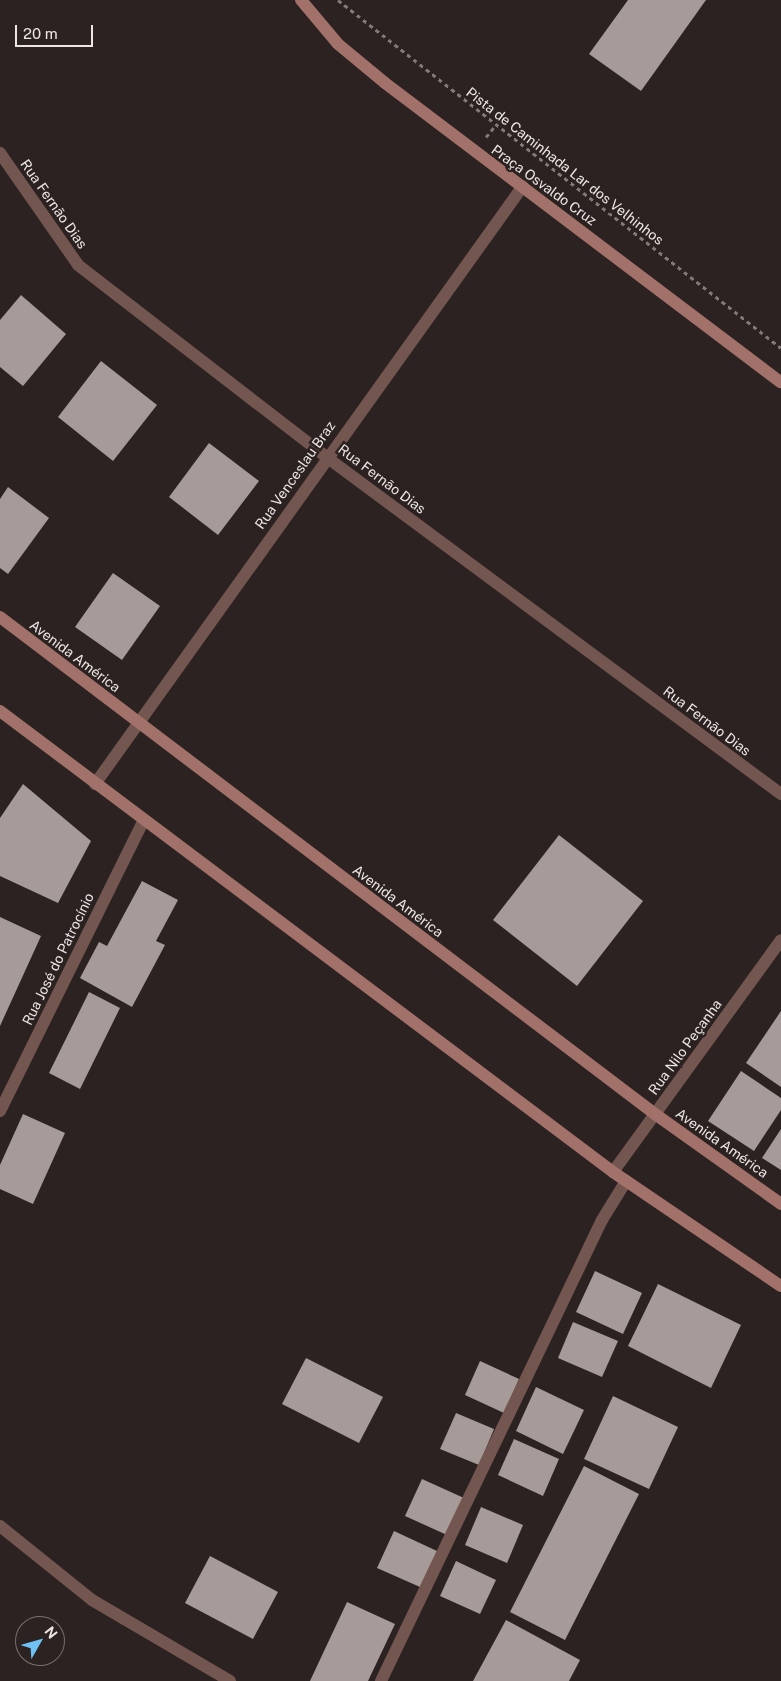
<!DOCTYPE html>
<meta charset="utf-8">
<style>
body{margin:0}
#map{position:relative;width:781px;height:1681px;overflow:hidden;background:#2b2221;font-family:"Public Sans",sans-serif}
div>[style]{position:absolute}
[style*='--x']{left:calc(var(--x)*1px);top:calc(var(--y)*1px);width:calc(var(--w)*1px);rotate:calc(var(--a)*1deg)}
.building>*{inset:0;background:#a79b99}
.path>*{height:3px;margin-top:-1.5px;transform-origin:0;background:repeating-linear-gradient(90deg,#827a79 0 4px,transparent 0 8px)}
.street>*{height:12px;margin:-6px;padding:0 6px;transform-origin:6px;border-radius:6px;background:#745651}
.secondary>*{height:12px;margin:-6px;padding:0 6px;transform-origin:6px;border-radius:6px;background:#a1716a}
span{translate:-50% -50%;white-space:nowrap;text-align:center;line-height:1.15;-webkit-text-stroke:5px #2b2221;paint-order:stroke}
.street-label{font-size:14px;color:#ece6e5}
.north{position:absolute;left:15px;top:1616px;width:50px;height:50px;box-sizing:border-box;background:#2b2221;border:1px solid #78706f;border-radius:50%;rotate:52deg;font-size:14px;font-weight:700;line-height:20px;text-align:center;color:#ece6e5}
.north::after{content:'';display:block;margin:auto;width:18px;height:22px;background:#70c1f4;clip-path:polygon(50% 0,100% 100%,50% 72%,0 100%)}
.scale{position:absolute;left:15px;top:25px;width:78px;height:22px;box-sizing:border-box;border:2px solid #ece6e5;border-top:0;padding-left:6px;font-size:15px;line-height:18px;white-space:nowrap;color:#ece6e5;-webkit-text-stroke:4px #2b2221;paint-order:stroke}
</style>
<div id="map">
<div class="building">
<i style="clip-path:polygon(628px 0,706px 0,641px 91px,589px 54px)"></i>
<i style="clip-path:polygon(21px 295px,66px 334px,23px 386px,0 367px,0 320px)"></i>
<i style="clip-path:polygon(101px 361px,157px 405px,113px 461px,58px 417px)"></i>
<i style="clip-path:polygon(209px 443px,259px 481px,218px 535px,169px 497px)"></i>
<i style="clip-path:polygon(8px 487px,49px 518px,8px 574px,0 568px,0 499px)"></i>
<i style="clip-path:polygon(113px 573px,160px 606px,122px 660px,75px 627px)"></i>
<i style="clip-path:polygon(23px 784px,91px 841px,58px 903px,0 876px,0 818px)"></i>
<i style="clip-path:polygon(559px 835px,643px 901px,577px 986px,493px 920px)"></i>
<i style="clip-path:polygon(142px 881px,178px 900px,156px 941px,165px 945px,132px 1007px,80px 978px,99px 942px,107px 946px)"></i>
<i style="clip-path:polygon(0 917px,41px 936px,0 1026px)"></i>
<i style="clip-path:polygon(89px 992px,120px 1008px,80px 1089px,49px 1073px)"></i>
<i style="clip-path:polygon(781px 1011px,781px 1087px,746px 1063px)"></i>
<i style="clip-path:polygon(741px 1071px,781px 1098px,781px 1110px,754px 1151px,708px 1121px)"></i>
<i style="clip-path:polygon(23px 1114px,65px 1133px,33px 1204px,0 1189px,0 1165px)"></i>
<i style="clip-path:polygon(781px 1129px,781px 1170px,762px 1158px)"></i>
<i style="clip-path:polygon(595px 1271px,642px 1293px,623px 1334px,576px 1312px)"></i>
<i style="clip-path:polygon(658px 1284px,741px 1325px,711px 1388px,628px 1346px)"></i>
<i style="clip-path:polygon(573px 1322px,618px 1341px,602px 1377px,558px 1358px)"></i>
<i style="clip-path:polygon(306px 1358px,383px 1397px,359px 1443px,282px 1404px)"></i>
<i style="clip-path:polygon(480px 1361px,519px 1379px,504px 1413px,465px 1395px)"></i>
<i style="clip-path:polygon(536px 1387px,584px 1410px,563px 1454px,516px 1431px)"></i>
<i style="clip-path:polygon(613px 1396px,678px 1427px,649px 1489px,584px 1459px)"></i>
<i style="clip-path:polygon(456px 1413px,494px 1429px,479px 1465px,440px 1449px)"></i>
<i style="clip-path:polygon(514px 1439px,559px 1459px,543px 1496px,498px 1475px)"></i>
<i style="clip-path:polygon(584px 1466px,639px 1494px,565px 1640px,510px 1612px)"></i>
<i style="clip-path:polygon(422px 1479px,464px 1498px,447px 1535px,405px 1516px)"></i>
<i style="clip-path:polygon(481px 1507px,523px 1525px,507px 1563px,465px 1545px)"></i>
<i style="clip-path:polygon(394px 1531px,437px 1551px,420px 1587px,377px 1568px)"></i>
<i style="clip-path:polygon(210px 1556px,278px 1592px,253px 1639px,185px 1603px)"></i>
<i style="clip-path:polygon(456px 1561px,496px 1580px,480px 1614px,440px 1596px)"></i>
<i style="clip-path:polygon(347px 1602px,395px 1624px,368px 1681px,310px 1681px)"></i>
<i style="clip-path:polygon(506px 1620px,580px 1660px,569px 1681px,473px 1681px)"></i>
</div>
<div class="path">
<i style="--x:338;--y:0;--w:563;--a:38.15"></i>
<i style="--x:486;--y:137;--w:14;--a:-51"></i>
</div>
<div class="street">
<i style="--x:0;--y:153;--w:136;--a:55.1"></i>
<i style="--x:78;--y:265;--w:312;--a:37.7"></i>
<i style="--x:325;--y:456;--w:568;--a:36.55"></i>
<i style="--x:95;--y:784;--w:735;--a:-54.41"></i>
<i style="--x:0;--y:1111;--w:325;--a:-63.7"></i>
<i style="--x:613;--y:1172;--w:286;--a:-54.1"></i>
<i style="--x:0;--y:1526;--w:118;--a:38.8"></i>
<i style="--x:92;--y:1600;--w:160;--a:30.4"></i>
<i style="--x:381;--y:1681;--w:511;--a:-64.39"></i>
<i style="--x:602;--y:1220;--w:46;--a:-58.4"></i>
</div>
<div class="secondary">
<i style="--x:301;--y:0;--w:57;--a:49.9"></i>
<i style="--x:338;--y:44;--w:61;--a:39.7"></i>
<i style="--x:385;--y:83;--w:496;--a:37.1"></i>
<i style="--x:0;--y:617;--w:822;--a:37.19"></i>
<i style="--x:655;--y:1114;--w:155;--a:35.5"></i>
<i style="--x:0;--y:711;--w:767;--a:36.94"></i>
<i style="--x:613;--y:1172;--w:203;--a:34.2"></i>
</div>
<div class="street-label">
<span style="left:565px;top:166px;rotate:38deg">Pista de Caminhada Lar dos Velhinhos</span>
<span style="left:544px;top:185px;rotate:36deg">Praça Osvaldo Cruz</span>
<span style="left:54px;top:204px;rotate:55deg">Rua Fernão Dias</span>
<span style="left:295px;top:475px;rotate:-55deg">Rua Venceslau Braz</span>
<span style="left:382px;top:479px;rotate:37deg">Rua Fernão Dias</span>
<span style="left:75px;top:656px;rotate:37deg">Avenida América</span>
<span style="left:707px;top:721px;rotate:37deg">Rua Fernão Dias</span>
<span style="left:398px;top:901px;rotate:37deg">Avenida América</span>
<span style="left:58px;top:959px;rotate:-64deg">Rua José do Patrocínio</span>
<span style="left:685px;top:1047px;rotate:-54deg">Rua Nilo Peçanha</span>
<span style="left:722px;top:1143px;rotate:35deg">Avenida América</span>
</div>
<div class="north">N</div>
<div class="scale">20 m</div>
</div>
